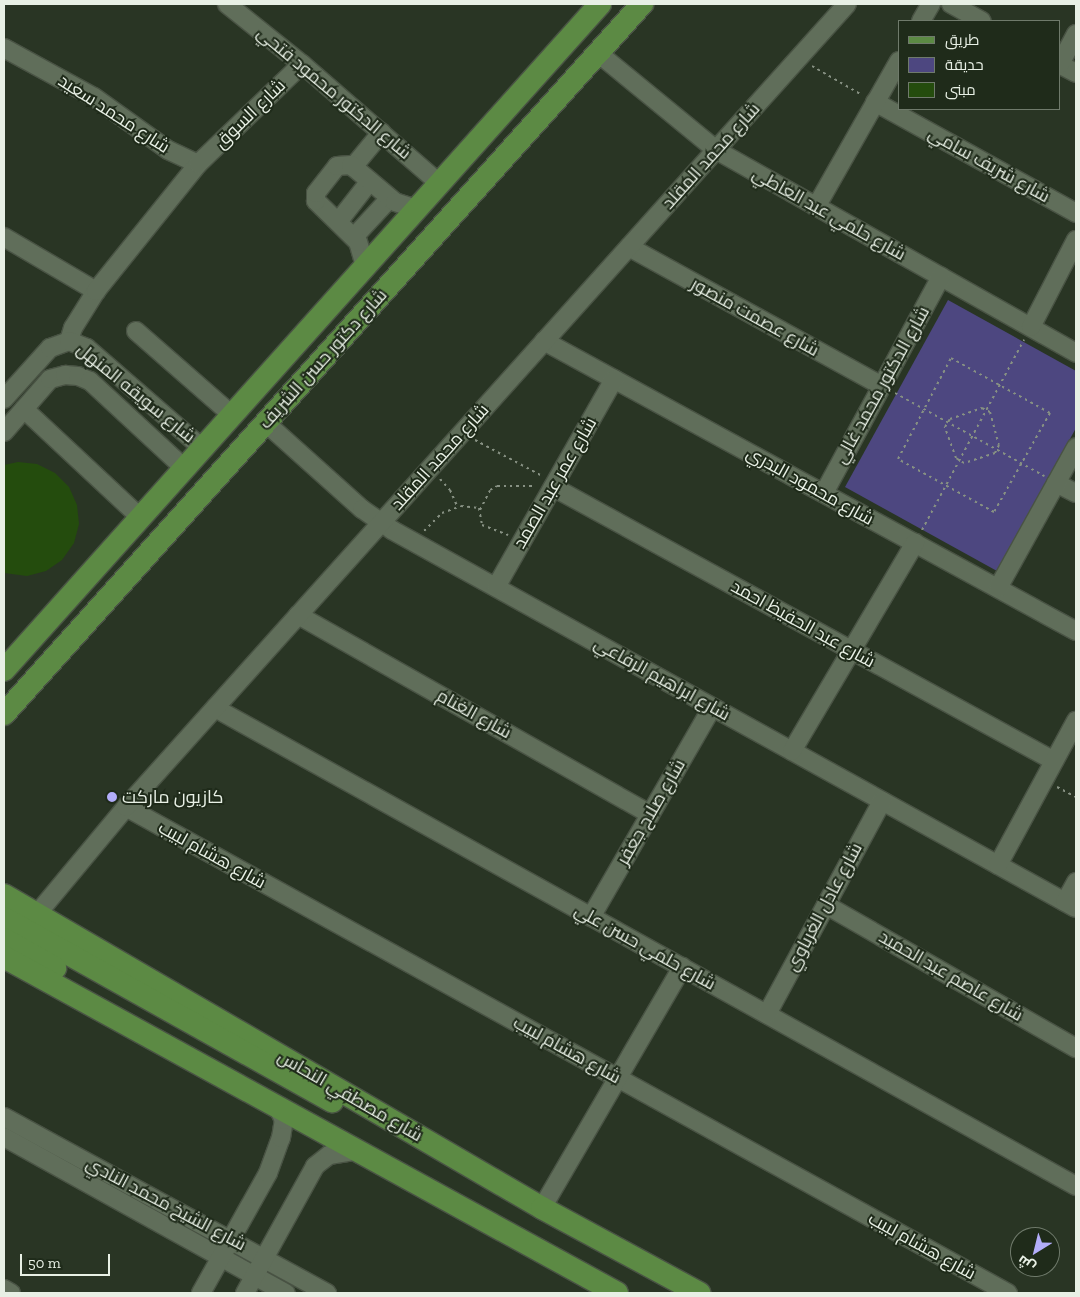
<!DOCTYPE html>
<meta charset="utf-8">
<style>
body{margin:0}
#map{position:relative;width:1080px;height:1297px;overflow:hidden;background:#293524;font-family:"Zilla Slab",Cairo,serif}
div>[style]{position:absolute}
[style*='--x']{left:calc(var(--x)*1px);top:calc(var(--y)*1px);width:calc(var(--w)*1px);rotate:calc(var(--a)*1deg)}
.green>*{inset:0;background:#4d4780}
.building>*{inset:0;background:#244c0d}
.path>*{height:2px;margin-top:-1px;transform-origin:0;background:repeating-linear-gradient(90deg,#879183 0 2.5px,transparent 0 6.5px)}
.roads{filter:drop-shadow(1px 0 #495344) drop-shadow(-1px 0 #495344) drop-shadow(0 1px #495344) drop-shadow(0 -1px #495344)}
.minor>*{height:18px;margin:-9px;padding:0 9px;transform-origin:9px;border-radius:9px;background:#606e5a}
.major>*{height:22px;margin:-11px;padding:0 11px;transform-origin:11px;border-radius:11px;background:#5c8a44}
.dots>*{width:14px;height:14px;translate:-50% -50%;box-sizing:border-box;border:2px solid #1f2b1a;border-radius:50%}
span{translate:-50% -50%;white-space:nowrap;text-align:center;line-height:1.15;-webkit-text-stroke:4px #1f2b1a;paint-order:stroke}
.street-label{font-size:18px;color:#e8f0e5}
.poi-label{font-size:18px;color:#e8f0e5}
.left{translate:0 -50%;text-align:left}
.frame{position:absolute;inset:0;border:5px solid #e8f0e5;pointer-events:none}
.legend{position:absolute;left:898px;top:20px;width:162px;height:90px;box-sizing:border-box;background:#1f2b1a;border:1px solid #6f7a6b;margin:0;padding:6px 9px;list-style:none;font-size:15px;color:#e8f0e5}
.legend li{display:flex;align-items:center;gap:10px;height:25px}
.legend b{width:25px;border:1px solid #6f7a6b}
.north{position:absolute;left:1010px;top:1227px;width:50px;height:50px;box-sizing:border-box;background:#1f2b1a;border:1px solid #6f7a6b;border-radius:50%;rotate:216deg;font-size:14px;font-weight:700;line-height:20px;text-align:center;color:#e8f0e5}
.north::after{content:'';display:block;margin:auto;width:18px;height:22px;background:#b2adf9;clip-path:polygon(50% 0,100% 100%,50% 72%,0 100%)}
.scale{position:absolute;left:20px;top:1254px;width:90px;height:22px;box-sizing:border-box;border:2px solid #e8f0e5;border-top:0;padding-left:6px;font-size:15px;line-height:18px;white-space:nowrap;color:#e8f0e5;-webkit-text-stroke:4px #1f2b1a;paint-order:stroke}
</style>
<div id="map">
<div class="green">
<i style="clip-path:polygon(948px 300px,1076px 371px,1076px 428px,997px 571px,845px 487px)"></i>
</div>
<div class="building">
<i style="clip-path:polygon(18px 462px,37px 464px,55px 473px,69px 487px,77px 505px,79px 524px,74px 543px,62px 560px,46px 571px,27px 576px,4px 573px,4px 465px)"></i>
</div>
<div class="path">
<i style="--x:812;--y:66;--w:58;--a:30.1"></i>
<i style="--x:951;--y:358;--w:113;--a:29.1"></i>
<i style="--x:1050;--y:413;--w:114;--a:119.5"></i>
<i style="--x:994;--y:512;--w:110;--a:-151.1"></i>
<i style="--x:898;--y:459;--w:114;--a:-62.3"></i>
<i style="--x:895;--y:393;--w:171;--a:29.1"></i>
<i style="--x:982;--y:408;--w:9;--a:27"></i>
<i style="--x:990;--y:412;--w:34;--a:75"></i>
<i style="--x:999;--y:445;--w:9;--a:117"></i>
<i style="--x:995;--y:453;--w:33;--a:162"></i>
<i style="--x:964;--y:463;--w:9;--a:-148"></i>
<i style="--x:956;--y:458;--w:33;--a:-110"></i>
<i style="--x:945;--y:427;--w:9;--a:-58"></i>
<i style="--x:950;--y:419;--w:34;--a:-19"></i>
<i style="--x:475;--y:440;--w:76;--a:28.2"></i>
<i style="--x:440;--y:479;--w:15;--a:48"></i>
<i style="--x:450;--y:490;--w:17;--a:66"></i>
<i style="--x:480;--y:510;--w:22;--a:-63"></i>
<i style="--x:490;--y:490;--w:8;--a:-30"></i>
<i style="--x:497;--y:486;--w:39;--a:0"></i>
<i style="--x:922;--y:530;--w:216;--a:-61.8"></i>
<i style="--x:424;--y:531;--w:25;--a:-45"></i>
<i style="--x:442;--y:513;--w:20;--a:-20"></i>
<i style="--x:461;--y:506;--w:18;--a:6"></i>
<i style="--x:479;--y:508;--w:17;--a:80"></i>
<i style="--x:482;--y:525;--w:28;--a:21"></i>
<i style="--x:1057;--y:787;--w:21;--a:28"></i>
</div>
<div class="roads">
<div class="minor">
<i style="--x:227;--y:4;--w:96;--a:38.7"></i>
<i style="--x:302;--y:64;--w:181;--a:41"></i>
<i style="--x:951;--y:4;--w:35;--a:29"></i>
<i style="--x:921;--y:21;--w:20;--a:-60"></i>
<i style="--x:4;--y:48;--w:102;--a:28.6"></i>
<i style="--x:94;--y:97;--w:91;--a:35.6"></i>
<i style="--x:168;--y:150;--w:33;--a:25"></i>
<i style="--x:598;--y:53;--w:153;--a:39.4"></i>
<i style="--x:716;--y:150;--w:413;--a:29.4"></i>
<i style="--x:1059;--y:64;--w:19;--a:28"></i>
<i style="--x:1060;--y:64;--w:34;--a:-62"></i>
<i style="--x:875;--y:102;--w:230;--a:28.9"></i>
<i style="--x:353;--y:167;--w:45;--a:-50.4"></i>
<i style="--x:816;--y:207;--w:168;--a:-60.4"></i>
<i style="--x:338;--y:222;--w:52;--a:-52"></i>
<i style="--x:4;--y:237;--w:107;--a:30.4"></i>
<i style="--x:354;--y:237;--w:53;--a:-47.3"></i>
<i style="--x:629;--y:247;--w:289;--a:28.8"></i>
<i style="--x:365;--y:266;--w:25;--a:-106"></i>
<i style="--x:358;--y:242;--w:59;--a:-135.7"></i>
<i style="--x:316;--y:201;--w:8;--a:-90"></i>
<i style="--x:316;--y:193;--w:34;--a:-52"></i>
<i style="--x:337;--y:166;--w:14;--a:-4"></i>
<i style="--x:351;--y:165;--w:57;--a:40.1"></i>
<i style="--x:395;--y:202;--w:22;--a:18"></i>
<i style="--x:1031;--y:327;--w:98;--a:-62.7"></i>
<i style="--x:136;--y:331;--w:128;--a:41.2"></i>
<i style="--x:69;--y:341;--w:14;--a:-73"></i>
<i style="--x:73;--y:328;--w:44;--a:-58.1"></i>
<i style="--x:96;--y:291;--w:163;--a:-51.2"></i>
<i style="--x:198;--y:164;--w:144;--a:-43.9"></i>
<i style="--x:544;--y:341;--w:606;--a:28.6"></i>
<i style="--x:4;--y:399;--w:69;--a:-48"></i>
<i style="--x:50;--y:348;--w:20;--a:-20"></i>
<i style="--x:69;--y:341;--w:19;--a:21"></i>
<i style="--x:87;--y:348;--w:152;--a:41"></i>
<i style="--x:24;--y:409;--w:158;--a:43"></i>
<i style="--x:266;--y:423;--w:129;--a:41.9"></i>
<i style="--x:362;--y:509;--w:37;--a:35"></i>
<i style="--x:392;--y:530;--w:781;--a:28.93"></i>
<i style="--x:4;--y:432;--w:70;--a:-49"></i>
<i style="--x:50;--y:379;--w:16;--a:-15"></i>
<i style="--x:65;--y:375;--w:13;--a:4"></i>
<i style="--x:78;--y:376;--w:13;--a:23"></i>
<i style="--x:90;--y:381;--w:128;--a:42.8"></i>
<i style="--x:1056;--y:483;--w:22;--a:27"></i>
<i style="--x:553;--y:487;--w:571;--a:28.67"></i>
<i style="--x:824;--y:493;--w:246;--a:-61.6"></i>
<i style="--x:496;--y:587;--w:239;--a:-60.4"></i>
<i style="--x:998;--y:588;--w:161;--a:-61"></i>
<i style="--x:298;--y:615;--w:404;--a:29.5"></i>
<i style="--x:215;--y:708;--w:985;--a:29.04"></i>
<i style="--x:792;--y:751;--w:242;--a:-59.4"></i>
<i style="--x:126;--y:807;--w:1007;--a:28.86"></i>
<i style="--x:998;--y:865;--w:164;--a:-61.6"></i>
<i style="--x:1065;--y:902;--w:23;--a:-61"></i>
<i style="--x:826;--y:905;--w:288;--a:29.8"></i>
<i style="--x:37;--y:914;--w:139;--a:-50.2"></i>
<i style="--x:126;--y:807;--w:1079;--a:-48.08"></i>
<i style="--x:591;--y:917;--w:242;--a:-60"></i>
<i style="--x:767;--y:1014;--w:242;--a:-61.6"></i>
<i style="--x:4;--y:1117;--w:368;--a:28.6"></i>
<i style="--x:4;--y:1137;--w:322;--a:29"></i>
<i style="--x:542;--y:1208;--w:279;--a:-59.8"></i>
<i style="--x:4;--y:1289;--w:8;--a:30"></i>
<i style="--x:201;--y:1293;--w:137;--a:-60.8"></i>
<i style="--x:268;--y:1173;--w:37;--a:-70"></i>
<i style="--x:281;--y:1138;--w:18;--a:-81"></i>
<i style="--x:284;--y:1120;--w:11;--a:-117"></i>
<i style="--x:245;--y:1293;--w:145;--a:-61.1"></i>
<i style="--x:315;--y:1166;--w:18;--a:-38"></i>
<i style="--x:329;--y:1155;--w:25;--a:-9"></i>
</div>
<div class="major">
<i style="--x:4;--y:670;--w:894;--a:-48.17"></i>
<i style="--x:4;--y:714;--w:955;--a:-48.06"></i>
<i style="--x:4;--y:895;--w:622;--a:30.19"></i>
<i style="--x:542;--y:1208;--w:179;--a:28.4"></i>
<i style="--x:4;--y:918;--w:376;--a:29.2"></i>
<i style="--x:4;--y:939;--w:59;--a:29.6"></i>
<i style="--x:4;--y:957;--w:699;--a:28.73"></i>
</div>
</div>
<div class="dots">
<i style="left:112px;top:797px;background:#b2adf9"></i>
</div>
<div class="street-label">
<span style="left:334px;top:93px;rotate:40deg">شارع الدكتور محمود فتحي</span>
<span style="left:114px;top:114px;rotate:33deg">شارع محمد سعيد</span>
<span style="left:250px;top:114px;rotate:-44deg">شارع السوق</span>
<span style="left:711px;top:156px;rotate:-48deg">شارع محمد المقلد</span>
<span style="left:989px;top:165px;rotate:29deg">شارع شريف سامي</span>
<span style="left:829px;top:214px;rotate:29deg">شارع حلمي عبد العاطي</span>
<span style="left:755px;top:317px;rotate:29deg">شارع عصمت منصور</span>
<span style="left:323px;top:359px;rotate:-48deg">شارع دكتور حسن الشريف</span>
<span style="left:882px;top:385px;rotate:-61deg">شارع الدكتور محمد غالي</span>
<span style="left:136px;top:393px;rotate:39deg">شارع سويقه المنهل</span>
<span style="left:440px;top:457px;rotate:-48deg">شارع محمد المقلد</span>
<span style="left:555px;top:483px;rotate:-60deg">شارع عمر عبد الصمد</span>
<span style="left:810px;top:486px;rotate:29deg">شارع محمود البدري</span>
<span style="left:803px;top:624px;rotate:29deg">شارع عبد الحفيظ احمد</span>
<span style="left:662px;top:679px;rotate:29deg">شارع ابراهيم الرفاعي</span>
<span style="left:474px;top:714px;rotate:29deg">شارع الغنام</span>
<span style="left:651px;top:812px;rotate:-60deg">شارع صلاح جعفر</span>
<span style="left:212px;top:855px;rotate:29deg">شارع هشام لبيب</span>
<span style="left:824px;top:907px;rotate:-62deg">شارع عادل الغرباوي</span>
<span style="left:645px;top:947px;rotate:29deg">شارع حلمي حسن علي</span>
<span style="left:951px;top:976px;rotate:30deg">شارع عاصم عبد الحميد</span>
<span style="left:567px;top:1050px;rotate:29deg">شارع هشام لبيب</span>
<span style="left:350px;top:1096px;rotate:30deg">شارع مصطفي النحاس</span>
<span style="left:166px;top:1204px;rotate:28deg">شارع الشيخ محمد النادي</span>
<span style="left:922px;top:1246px;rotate:29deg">شارع هشام لبيب</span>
</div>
<div class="poi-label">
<span class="left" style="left:122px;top:797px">كازيون ماركت</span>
</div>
<div class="frame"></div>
<ul class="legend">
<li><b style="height:6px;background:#5c8a44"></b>طريق</li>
<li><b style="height:14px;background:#4d4780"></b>حديقة</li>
<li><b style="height:14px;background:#244c0d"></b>مبنى</li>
</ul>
<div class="north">ش</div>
<div class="scale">50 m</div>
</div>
